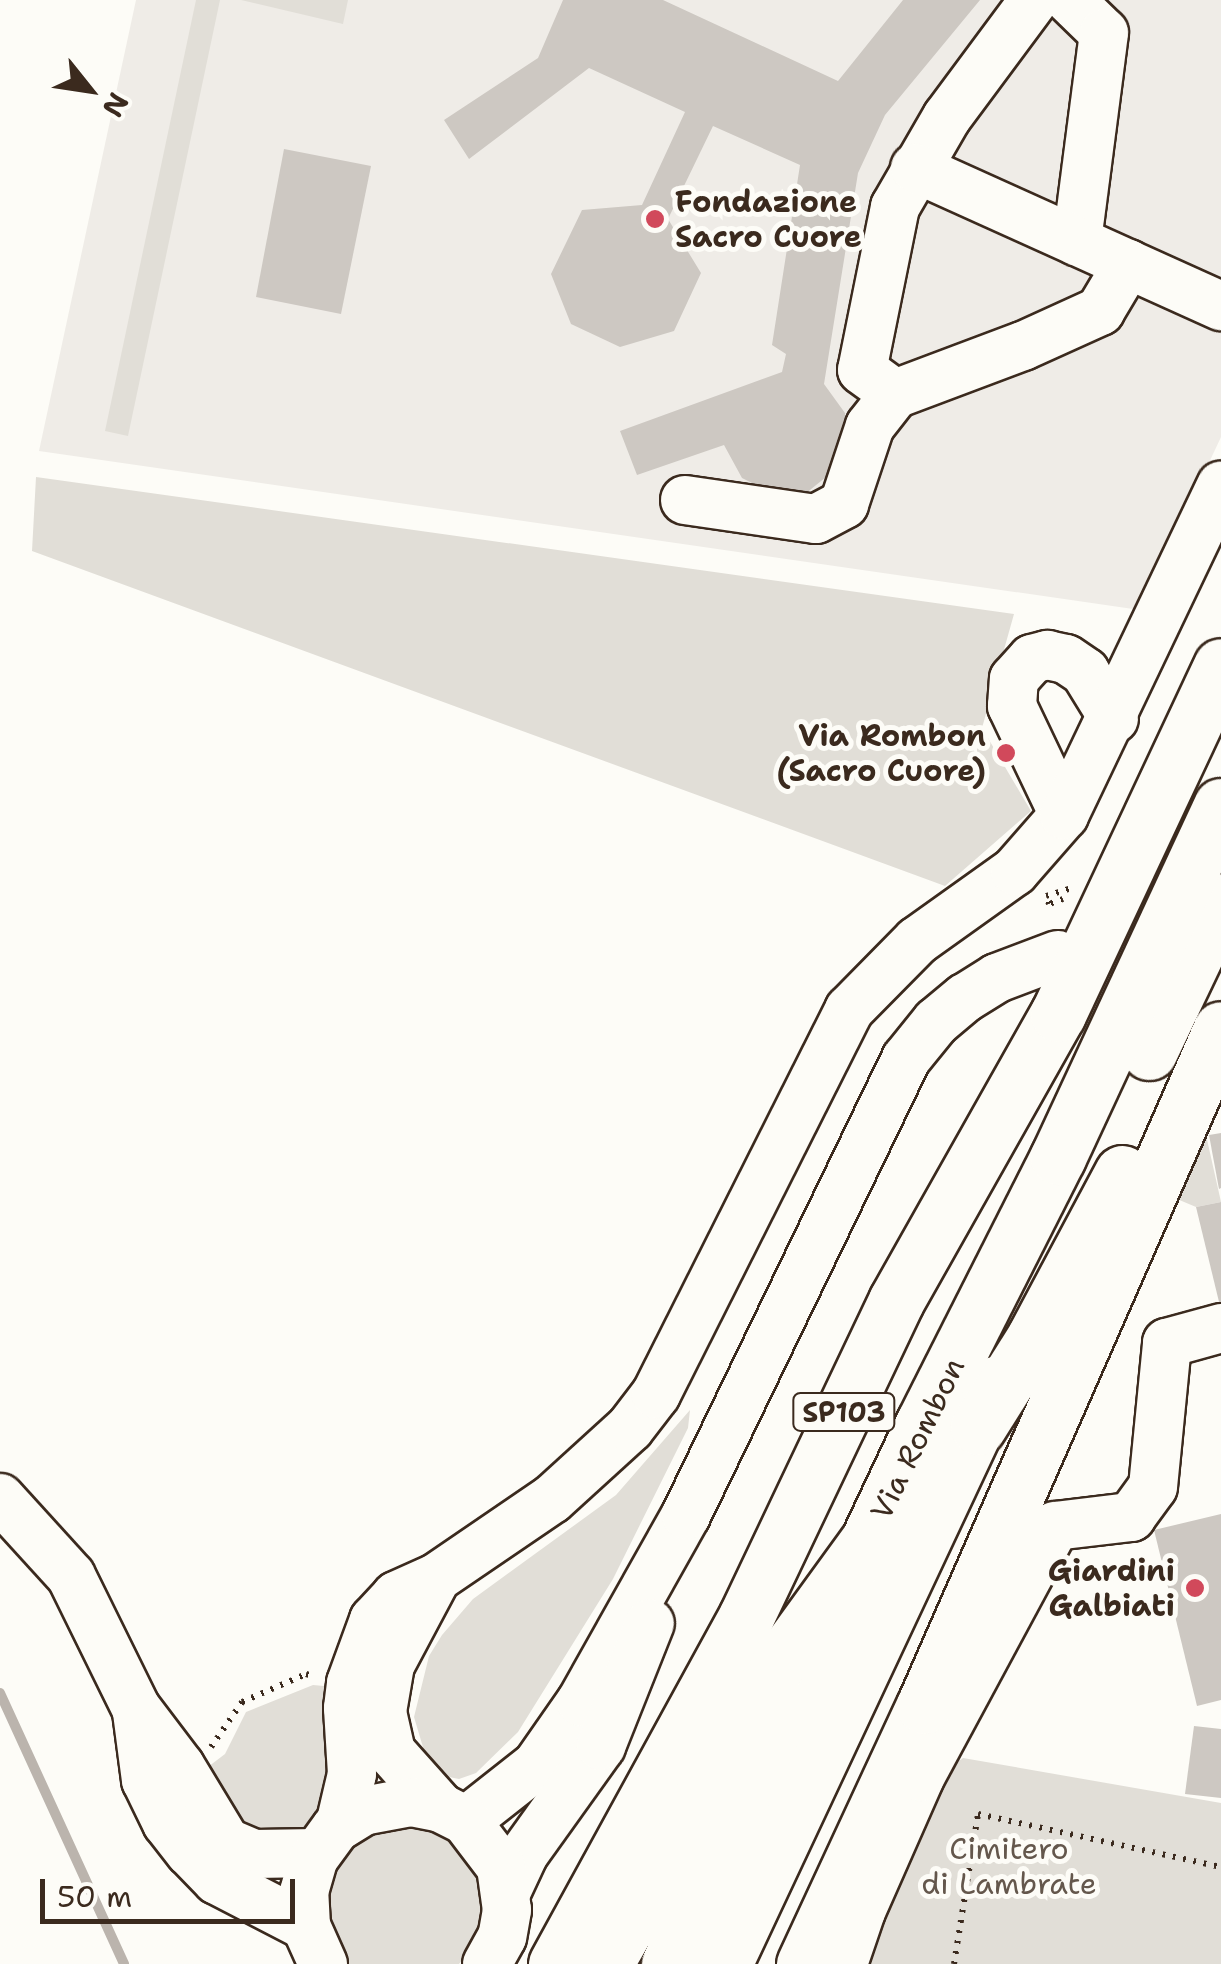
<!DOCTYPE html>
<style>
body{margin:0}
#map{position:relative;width:1221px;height:1964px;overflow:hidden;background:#fdfcf7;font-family:"Shantell Sans",sans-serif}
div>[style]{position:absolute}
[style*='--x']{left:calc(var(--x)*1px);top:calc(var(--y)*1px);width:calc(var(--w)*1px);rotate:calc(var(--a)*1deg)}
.built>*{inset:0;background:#efece7}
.green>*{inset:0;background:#e1ded7}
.stream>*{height:10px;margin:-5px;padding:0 5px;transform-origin:5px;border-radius:5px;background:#bbb4ad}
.building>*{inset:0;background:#cdc8c2}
.path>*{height:6px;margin-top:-3px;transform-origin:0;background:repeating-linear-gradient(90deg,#3b2a1e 0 2.5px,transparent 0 10.5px)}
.roads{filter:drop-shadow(2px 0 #3b2a1e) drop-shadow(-2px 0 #3b2a1e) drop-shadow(0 2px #3b2a1e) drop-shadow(0 -2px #3b2a1e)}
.minor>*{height:48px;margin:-24px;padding:0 24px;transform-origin:24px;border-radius:24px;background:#fdfcf7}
.major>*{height:55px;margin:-27.5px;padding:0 27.5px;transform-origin:27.5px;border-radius:27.5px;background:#fdfcf7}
.highway>*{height:55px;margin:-27.5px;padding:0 27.5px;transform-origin:27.5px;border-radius:27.5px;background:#fdfcf7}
.dots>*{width:28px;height:28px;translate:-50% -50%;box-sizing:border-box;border:5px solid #fdfcf7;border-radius:50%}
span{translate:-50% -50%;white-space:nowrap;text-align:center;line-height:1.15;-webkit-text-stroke:10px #fdfcf7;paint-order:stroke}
.shield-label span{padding:2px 8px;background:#fdfcf7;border:2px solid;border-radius:8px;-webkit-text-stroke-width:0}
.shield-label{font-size:28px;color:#3b2a1e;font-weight:700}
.poi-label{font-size:30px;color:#3b2a1e;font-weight:700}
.left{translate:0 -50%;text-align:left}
.right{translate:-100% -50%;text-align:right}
.street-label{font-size:30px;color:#3b2a1e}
.park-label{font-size:30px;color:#64574c}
.north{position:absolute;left:40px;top:40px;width:100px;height:100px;-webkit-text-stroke:8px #fdfcf7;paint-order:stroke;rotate:120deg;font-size:28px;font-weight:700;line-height:40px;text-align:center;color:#3b2a1e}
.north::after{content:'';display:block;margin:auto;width:35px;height:45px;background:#3b2a1e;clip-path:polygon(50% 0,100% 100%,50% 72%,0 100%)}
.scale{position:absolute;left:40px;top:1879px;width:255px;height:45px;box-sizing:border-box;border:5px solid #3b2a1e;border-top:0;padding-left:12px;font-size:30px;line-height:35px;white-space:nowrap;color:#3b2a1e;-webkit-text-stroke:8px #fdfcf7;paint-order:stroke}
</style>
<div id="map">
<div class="built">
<i style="clip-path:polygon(136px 0,1221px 0,1221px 437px,1140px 610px,39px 451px)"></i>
</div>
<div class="green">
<i style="clip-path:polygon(196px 0,220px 0,128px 436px,105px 431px)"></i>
<i style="clip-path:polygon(241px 0,348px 0,343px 24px)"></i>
<i style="clip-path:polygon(36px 477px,1014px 614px,982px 728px,1031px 811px,945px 886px,32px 551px)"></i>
<i style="clip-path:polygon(1206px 1135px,1221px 1202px,1196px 1207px,1177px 1199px)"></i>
<i style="clip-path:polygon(690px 1410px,688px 1428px,613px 1579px,518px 1732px,476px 1773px,459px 1779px,444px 1776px,428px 1764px,414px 1717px,429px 1656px,442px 1635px,473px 1599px,616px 1495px)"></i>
<i style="clip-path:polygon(313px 1685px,335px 1687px,340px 1792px,303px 1834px,237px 1834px,200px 1773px,225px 1754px,246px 1712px)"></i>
<i style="clip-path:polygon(963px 1758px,1221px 1803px,1221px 1964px,870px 1964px,917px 1826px,941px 1774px)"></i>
<i style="clip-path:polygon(409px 1825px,434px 1830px,455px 1843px,474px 1865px,483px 1891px,483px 1919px,474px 1945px,459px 1964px,348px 1964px,325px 1926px,328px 1876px,342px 1854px,361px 1837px,384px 1827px)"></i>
</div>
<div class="stream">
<i style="--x:0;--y:1693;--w:298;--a:65.4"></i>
</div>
<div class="building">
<i style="clip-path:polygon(563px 0,663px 0,838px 81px,903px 0,980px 0,885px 115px,858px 173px,824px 384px,845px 413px,847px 444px,831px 473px,805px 494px,772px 493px,742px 478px,724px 445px,637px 475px,620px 431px,782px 372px,786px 354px,772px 345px,800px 165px,713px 126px,668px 219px,701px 273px,674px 331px,620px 347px,571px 324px,551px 274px,582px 210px,642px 205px,685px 112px,589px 68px,469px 159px,444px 120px,538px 58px)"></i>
<i style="clip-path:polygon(284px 149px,371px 166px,341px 314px,256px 297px)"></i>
<i style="clip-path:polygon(1221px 1133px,1221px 1188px,1219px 1189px,1209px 1135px)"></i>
<i style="clip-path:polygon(1221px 1202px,1221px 1306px,1220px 1306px,1196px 1207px)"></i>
<i style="clip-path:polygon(1221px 1514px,1221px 1700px,1197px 1706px,1154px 1530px)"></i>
<i style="clip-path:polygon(1194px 1726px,1221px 1729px,1221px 1798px,1185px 1794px)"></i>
</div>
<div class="path">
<i style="--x:1063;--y:899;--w:15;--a:160"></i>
<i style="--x:1049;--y:904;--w:9;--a:-111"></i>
<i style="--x:1046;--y:896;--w:24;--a:-17"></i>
<i style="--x:211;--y:1747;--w:55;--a:-55.4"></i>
<i style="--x:242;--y:1702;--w:70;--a:-23.6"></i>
<i style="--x:306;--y:1674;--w:7;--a:16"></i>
<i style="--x:954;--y:1964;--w:152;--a:-80.9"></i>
<i style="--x:978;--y:1814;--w:249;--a:12.3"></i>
</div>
<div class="roads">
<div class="minor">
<i style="--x:1034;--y:0;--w:146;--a:126.6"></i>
<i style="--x:947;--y:117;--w:104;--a:120"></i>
<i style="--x:895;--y:207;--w:166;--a:101.4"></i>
<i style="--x:862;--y:370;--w:41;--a:36"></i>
<i style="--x:895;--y:394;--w:137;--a:-20.6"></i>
<i style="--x:1023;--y:346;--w:85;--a:-24.4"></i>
<i style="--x:1100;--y:311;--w:55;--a:-59.2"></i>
<i style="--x:1070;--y:0;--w:47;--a:44.1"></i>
<i style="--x:1104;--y:33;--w:210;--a:97.4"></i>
<i style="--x:915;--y:168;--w:336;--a:24.3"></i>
<i style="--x:685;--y:500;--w:132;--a:8.3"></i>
<i style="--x:816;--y:519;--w:32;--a:-28"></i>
<i style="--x:844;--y:504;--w:82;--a:-71.6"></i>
<i style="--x:870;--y:426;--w:41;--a:-52"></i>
<i style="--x:1064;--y:815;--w:121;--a:-115.5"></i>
<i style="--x:1012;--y:706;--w:27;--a:-86"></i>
<i style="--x:1014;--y:679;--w:27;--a:-48"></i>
<i style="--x:1032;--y:659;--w:16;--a:-15"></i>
<i style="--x:1047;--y:655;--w:19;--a:12"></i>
<i style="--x:1066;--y:659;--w:23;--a:34"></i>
<i style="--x:1085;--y:672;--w:55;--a:58.3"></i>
<i style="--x:0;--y:1498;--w:105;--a:47.7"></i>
<i style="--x:71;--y:1576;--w:147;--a:63.8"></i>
<i style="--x:136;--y:1708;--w:73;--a:52.8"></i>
<i style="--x:180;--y:1766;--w:89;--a:58.8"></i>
<i style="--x:226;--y:1842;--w:30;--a:23"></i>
<i style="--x:254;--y:1854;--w:63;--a:-0.9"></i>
<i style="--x:433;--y:1584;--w:92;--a:118"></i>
<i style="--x:390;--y:1665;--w:48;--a:99.7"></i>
<i style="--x:382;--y:1712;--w:41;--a:77.3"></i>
<i style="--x:391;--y:1752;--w:75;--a:48.2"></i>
<i style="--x:137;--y:1712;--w:69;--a:82.5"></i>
<i style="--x:146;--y:1780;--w:48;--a:64"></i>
<i style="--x:167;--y:1823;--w:37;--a:52"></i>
<i style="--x:190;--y:1852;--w:39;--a:46"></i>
<i style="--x:217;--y:1880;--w:100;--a:27.3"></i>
<i style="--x:466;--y:1821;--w:90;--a:-38.3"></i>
<i style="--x:537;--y:1765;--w:77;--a:-55.1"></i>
<i style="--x:581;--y:1702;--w:214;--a:-60.7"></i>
<i style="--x:686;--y:1515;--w:506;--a:-64.24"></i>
<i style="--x:906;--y:1059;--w:48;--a:-51"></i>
<i style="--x:936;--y:1022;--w:38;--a:-40"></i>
<i style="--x:965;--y:998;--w:38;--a:-32"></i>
<i style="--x:997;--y:978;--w:65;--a:-20.7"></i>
<i style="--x:340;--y:1825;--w:52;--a:-76.8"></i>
<i style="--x:352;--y:1774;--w:66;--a:-93.5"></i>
<i style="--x:348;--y:1708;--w:25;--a:-83"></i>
<i style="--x:351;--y:1683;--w:67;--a:-69.9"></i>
<i style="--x:374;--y:1620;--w:33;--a:-47"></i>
<i style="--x:396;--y:1596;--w:44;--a:-24.2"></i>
<i style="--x:436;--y:1578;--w:140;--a:-34.3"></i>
<i style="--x:552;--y:1499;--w:105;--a:-42.3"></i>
<i style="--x:630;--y:1428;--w:43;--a:-52.6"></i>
<i style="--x:656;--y:1394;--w:430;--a:-63.3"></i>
<i style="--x:849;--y:1010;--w:97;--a:-45.4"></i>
<i style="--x:917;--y:941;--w:120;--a:-35.5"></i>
<i style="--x:1015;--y:871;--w:74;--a:-48.8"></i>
<i style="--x:1064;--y:815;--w:365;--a:-64.5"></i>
<i style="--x:507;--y:1890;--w:38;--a:-65"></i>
<i style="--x:523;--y:1855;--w:134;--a:-54.4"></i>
<i style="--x:601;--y:1746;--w:132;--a:-68.3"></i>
<i style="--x:323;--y:1964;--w:42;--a:-114.1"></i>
<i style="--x:306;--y:1926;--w:34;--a:-93"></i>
<i style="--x:304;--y:1892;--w:35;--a:-74"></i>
<i style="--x:314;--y:1858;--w:37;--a:-54"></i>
<i style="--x:336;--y:1828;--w:32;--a:-32"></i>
<i style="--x:363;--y:1811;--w:49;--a:-10.6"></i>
<i style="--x:411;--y:1802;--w:31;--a:11"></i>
<i style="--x:441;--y:1808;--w:28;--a:27"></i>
<i style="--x:466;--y:1821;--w:58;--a:52.7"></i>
<i style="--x:501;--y:1867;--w:43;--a:82.1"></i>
<i style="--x:507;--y:1910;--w:27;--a:100"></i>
<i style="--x:502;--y:1937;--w:31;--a:119"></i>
<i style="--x:843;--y:1964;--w:56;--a:-71.2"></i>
<i style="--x:861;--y:1911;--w:146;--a:-66.2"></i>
<i style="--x:920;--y:1777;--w:285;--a:-61.7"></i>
<i style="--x:1055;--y:1526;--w:77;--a:-6.8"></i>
<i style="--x:1131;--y:1517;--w:37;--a:-54"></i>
<i style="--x:1153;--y:1487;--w:145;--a:-84.4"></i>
<i style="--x:1167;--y:1343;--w:56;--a:-15.5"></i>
</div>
<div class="major">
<i style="--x:1149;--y:1052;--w:167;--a:-64.5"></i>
<i style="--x:669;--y:1964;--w:597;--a:-64.81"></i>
<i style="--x:923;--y:1424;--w:299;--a:-63.2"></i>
<i style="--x:1058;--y:1157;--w:387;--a:-65.1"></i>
<i style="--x:724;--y:1964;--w:641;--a:-64.88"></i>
</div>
<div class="highway">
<i style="--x:978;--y:1427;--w:105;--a:-57.8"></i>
<i style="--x:1034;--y:1338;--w:187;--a:-61.9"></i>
<i style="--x:556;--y:1964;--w:396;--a:-61.3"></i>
<i style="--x:746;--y:1617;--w:350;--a:-64.6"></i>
<i style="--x:896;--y:1301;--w:330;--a:-60.6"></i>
<i style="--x:1058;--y:1014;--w:384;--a:-64.9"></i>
<i style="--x:605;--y:1964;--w:344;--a:-60"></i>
<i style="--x:777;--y:1666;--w:158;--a:-54"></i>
<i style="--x:804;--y:1964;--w:285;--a:-65.1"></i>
<i style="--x:924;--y:1706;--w:739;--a:-66.31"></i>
</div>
</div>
<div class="dots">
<i style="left:655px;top:219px;background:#d1495b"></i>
<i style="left:1006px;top:753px;background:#d1495b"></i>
<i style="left:1195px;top:1588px;background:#d1495b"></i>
</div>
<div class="shield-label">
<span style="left:844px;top:1412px">SP103</span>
</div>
<div class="poi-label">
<span class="left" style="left:675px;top:219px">Fondazione<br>Sacro Cuore</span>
<span class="right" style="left:986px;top:753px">Via Rombon<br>(Sacro Cuore)</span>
<span class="right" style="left:1175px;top:1588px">Giardini<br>Galbiati</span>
</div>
<div class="street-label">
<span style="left:918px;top:1439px;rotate:-64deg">Via Rombon</span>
</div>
<div class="park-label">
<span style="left:1009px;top:1866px">Cimitero<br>di Lambrate</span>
</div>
<div class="north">N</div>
<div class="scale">50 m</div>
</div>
